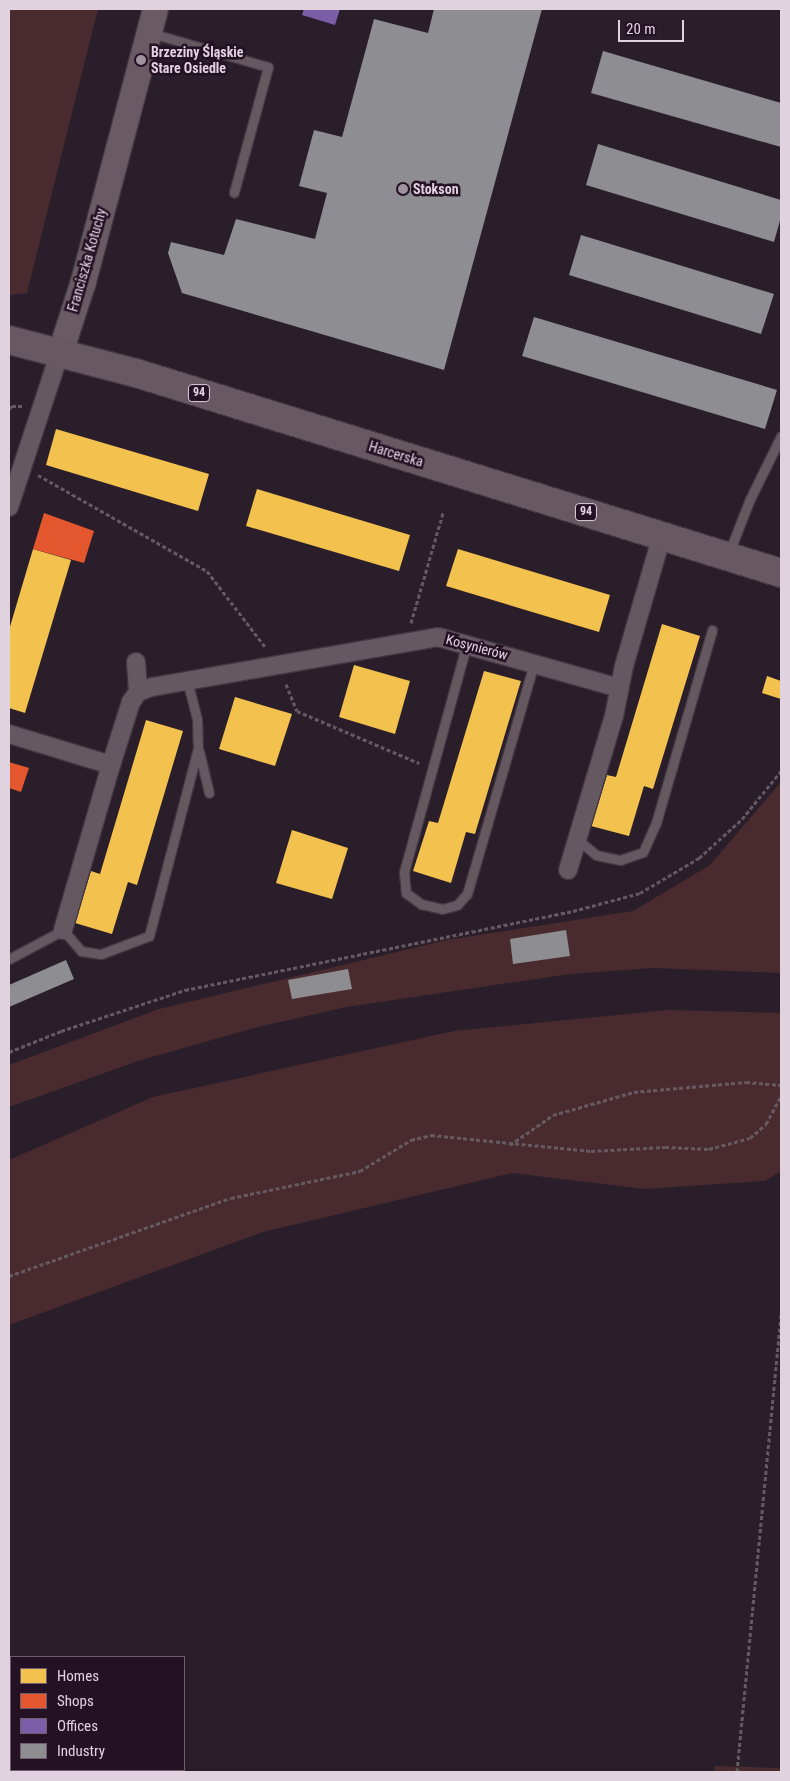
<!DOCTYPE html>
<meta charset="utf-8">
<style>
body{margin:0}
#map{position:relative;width:790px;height:1781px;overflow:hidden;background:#2a1e2a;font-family:"Roboto Condensed",sans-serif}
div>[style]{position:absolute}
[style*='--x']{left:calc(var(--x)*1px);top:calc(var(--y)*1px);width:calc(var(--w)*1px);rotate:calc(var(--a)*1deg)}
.green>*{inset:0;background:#492b2f}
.homes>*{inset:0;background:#f2c14e}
.shops>*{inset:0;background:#e4572e}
.offices>*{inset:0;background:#7b5ea7}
.industry>*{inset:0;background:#8d8d92}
.path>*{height:3px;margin-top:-1.5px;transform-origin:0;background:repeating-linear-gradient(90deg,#665a62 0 4px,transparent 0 6.5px)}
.roads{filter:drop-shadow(1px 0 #433842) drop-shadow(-1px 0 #433842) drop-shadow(0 1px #433842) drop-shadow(0 -1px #433842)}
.lane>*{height:9px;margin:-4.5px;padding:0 4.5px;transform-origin:4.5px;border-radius:4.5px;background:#665860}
.street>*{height:18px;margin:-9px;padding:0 9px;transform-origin:9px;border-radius:9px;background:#665860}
.secondary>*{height:25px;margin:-12.5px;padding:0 12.5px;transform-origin:12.5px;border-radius:12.5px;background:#6a5a63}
.primary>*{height:28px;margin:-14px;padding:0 14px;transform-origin:14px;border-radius:14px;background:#675861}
.dots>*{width:14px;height:14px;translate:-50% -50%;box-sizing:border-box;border:2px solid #241124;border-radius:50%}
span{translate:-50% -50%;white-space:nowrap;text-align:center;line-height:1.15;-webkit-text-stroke:5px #241124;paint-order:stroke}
.shield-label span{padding:1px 4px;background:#241124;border:1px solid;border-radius:4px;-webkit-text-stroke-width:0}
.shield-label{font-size:12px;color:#e0d2df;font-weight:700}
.poi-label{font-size:14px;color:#e0d2df;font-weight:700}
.left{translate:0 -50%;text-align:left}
.street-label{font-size:14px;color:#e0d2df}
.frame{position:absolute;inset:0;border:10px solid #e0d2df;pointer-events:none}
.legend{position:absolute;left:10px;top:1656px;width:175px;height:115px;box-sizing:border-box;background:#241124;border:1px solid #6f5e6f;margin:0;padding:6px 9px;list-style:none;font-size:15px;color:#e0d2df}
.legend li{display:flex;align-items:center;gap:10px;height:25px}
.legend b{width:25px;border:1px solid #6f5e6f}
.scale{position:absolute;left:618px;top:20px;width:66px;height:22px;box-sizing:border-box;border:2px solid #e0d2df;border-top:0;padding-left:6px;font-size:15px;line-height:18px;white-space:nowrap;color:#e0d2df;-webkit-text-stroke:4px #241124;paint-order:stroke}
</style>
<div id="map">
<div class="green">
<i style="clip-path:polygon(9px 9px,98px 9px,27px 293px,9px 295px)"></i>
<i style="clip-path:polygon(781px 782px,781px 973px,652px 968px,570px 974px,346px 1007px,258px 1027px,138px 1061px,9px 1107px,9px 1065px,159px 1009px,447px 940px,633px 911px,710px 865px)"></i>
<i style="clip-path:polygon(668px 1010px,781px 1013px,781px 1171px,765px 1181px,644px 1189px,512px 1173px,263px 1232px,9px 1325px,9px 1160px,153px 1097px,454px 1031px)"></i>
<i style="clip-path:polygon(715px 1766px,781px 1768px,781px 1772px,714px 1772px)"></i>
</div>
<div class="homes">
<i style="clip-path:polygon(56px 429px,209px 474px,198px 511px,46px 465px)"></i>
<i style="clip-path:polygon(257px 489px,410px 535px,399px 571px,246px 526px)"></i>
<i style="clip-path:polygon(33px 549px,71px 560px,25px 713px,9px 708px,9px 630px)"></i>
<i style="clip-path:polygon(458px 549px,610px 595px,599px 632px,446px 586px)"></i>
<i style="clip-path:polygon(662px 624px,700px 636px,653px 789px,644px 786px,629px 836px,591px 826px,607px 775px,616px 777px)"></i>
<i style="clip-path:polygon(354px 665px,410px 681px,395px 734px,339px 717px)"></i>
<i style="clip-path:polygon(484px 671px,521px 681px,475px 834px,466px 832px,451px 883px,413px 871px,429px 821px,438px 823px)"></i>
<i style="clip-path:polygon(767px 676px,781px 681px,781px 699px,762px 693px)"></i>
<i style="clip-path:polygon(235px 697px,292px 714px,275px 766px,219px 749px)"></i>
<i style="clip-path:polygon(146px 720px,183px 731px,137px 885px,128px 882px,112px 934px,75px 923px,91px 871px,100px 874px)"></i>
<i style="clip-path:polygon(292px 830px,348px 848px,332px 899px,276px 883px)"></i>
</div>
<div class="shops">
<i style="clip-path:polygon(44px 513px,94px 531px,84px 563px,33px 549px)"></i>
<i style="clip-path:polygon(9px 762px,29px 768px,21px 792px,9px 788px)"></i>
</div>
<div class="offices">
<i style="clip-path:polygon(304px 9px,340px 9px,335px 25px,302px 15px)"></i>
</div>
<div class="industry">
<i style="clip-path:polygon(434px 9px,542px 9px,444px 370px,182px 293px,168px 253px,171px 242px,224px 255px,236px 219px,315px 239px,327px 193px,299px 186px,314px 130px,342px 137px,374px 19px,428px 33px)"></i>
<i style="clip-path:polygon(603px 51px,781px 103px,781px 147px,591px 93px)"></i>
<i style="clip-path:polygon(598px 144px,781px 200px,781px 217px,774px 242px,586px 185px)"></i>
<i style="clip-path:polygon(581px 235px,774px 294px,761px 334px,569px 275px)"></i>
<i style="clip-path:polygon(534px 317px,777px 390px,765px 429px,522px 356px)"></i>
<i style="clip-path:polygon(566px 930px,570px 956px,513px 964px,510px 939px)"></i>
<i style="clip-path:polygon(66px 960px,74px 979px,9px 1007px,9px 985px)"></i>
<i style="clip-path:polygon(348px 969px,352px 989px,292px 999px,288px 980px)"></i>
</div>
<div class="path">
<i style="--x:9;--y:409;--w:4;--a:-45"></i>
<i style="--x:12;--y:406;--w:10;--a:0"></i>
<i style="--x:38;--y:475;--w:194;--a:29.6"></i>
<i style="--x:207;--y:571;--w:97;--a:52.5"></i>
<i style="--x:411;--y:623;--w:115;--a:-73.8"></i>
<i style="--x:286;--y:684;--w:29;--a:68"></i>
<i style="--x:297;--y:711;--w:133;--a:23.1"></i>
<i style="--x:9;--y:1052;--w:56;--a:-22"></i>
<i style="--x:61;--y:1031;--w:131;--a:-18.3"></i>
<i style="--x:185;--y:990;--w:396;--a:-11.5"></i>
<i style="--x:573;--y:911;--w:69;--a:-15"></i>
<i style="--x:640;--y:893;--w:69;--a:-30.7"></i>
<i style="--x:699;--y:858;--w:58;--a:-42.2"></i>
<i style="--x:742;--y:819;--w:62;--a:-50.9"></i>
<i style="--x:510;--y:1145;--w:52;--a:-34.9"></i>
<i style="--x:553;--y:1115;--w:84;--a:-15.9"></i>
<i style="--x:634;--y:1092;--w:112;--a:-5.1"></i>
<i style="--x:746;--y:1082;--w:35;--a:5"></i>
<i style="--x:9;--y:1276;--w:235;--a:-19.4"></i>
<i style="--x:231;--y:1198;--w:132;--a:-11.8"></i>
<i style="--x:360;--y:1171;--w:60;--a:-31.3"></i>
<i style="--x:411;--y:1140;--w:21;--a:-14"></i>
<i style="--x:431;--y:1135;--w:161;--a:5.7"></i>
<i style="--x:591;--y:1151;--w:74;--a:-3.1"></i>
<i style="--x:665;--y:1147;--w:44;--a:2.6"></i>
<i style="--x:709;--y:1149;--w:42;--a:-15"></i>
<i style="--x:750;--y:1138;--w:21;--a:-41"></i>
<i style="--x:766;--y:1124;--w:32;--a:-62"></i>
<i style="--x:737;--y:1772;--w:459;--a:-84.5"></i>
</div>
<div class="roads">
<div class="lane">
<i style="--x:151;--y:33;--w:122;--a:16.2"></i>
<i style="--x:268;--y:67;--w:130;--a:105.2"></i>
<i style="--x:728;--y:555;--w:60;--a:-68.6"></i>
<i style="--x:750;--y:499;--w:70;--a:-63.8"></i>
<i style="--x:467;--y:643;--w:238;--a:105.4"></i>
<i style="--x:404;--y:872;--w:21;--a:85"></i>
<i style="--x:406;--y:893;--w:19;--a:36"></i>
<i style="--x:421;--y:904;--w:22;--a:13"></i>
<i style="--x:442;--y:909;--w:16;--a:-15"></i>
<i style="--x:457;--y:905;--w:15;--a:-48"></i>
<i style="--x:467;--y:894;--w:241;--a:-73.8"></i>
<i style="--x:199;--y:751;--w:43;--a:76.6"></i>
<i style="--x:577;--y:839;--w:25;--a:40"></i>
<i style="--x:596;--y:855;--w:25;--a:12"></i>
<i style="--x:620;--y:860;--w:24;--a:-19"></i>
<i style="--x:643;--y:852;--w:32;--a:-66"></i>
<i style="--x:656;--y:823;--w:201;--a:-73.8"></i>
<i style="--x:9;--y:959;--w:61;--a:-28.2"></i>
<i style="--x:63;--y:930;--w:28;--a:49"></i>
<i style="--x:81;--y:951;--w:20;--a:9"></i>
<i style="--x:101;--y:954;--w:51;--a:-20.6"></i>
<i style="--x:149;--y:936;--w:194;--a:-75.4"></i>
<i style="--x:198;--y:748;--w:29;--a:-92"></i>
<i style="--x:197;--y:719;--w:40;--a:-104.4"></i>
</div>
<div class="street">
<i style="--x:9;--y:507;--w:160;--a:-71.8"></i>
<i style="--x:136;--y:662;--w:30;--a:86"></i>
<i style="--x:9;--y:734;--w:107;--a:16.9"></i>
<i style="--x:111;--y:765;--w:66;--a:-72.4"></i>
<i style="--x:131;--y:702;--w:12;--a:-55"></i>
<i style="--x:138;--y:692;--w:15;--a:-20"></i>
<i style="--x:152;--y:687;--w:290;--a:-9.9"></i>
<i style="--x:438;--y:637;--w:188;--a:15.7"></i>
<i style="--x:568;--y:870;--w:161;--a:-73.4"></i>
<i style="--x:614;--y:716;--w:51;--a:-78.7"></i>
<i style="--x:624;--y:666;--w:136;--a:-73.8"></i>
<i style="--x:63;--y:930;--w:172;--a:-73.8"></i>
</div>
<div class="secondary">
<i style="--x:59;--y:355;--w:78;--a:-72"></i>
<i style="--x:83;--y:281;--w:281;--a:-75.2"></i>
</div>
<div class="primary">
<i style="--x:9;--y:340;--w:131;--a:14.6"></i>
<i style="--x:136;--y:373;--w:675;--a:17.23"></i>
</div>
</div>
<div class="dots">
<i style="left:141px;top:60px;background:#a093a0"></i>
<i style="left:403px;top:189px;background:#a093a0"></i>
</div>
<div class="shield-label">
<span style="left:199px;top:393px">94</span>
<span style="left:586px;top:512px">94</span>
</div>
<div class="poi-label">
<span class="left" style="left:151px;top:60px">Brzeziny Śląskie<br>Stare Osiedle</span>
<span class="left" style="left:413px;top:189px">Stokson</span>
</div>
<div class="street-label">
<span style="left:87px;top:260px;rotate:-74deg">Franciszka Kotuchy</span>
<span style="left:396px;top:454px;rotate:17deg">Harcerska</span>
<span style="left:477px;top:647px;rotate:15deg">Kosynierów</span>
</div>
<div class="frame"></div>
<ul class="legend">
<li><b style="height:14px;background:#f2c14e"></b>Homes</li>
<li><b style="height:14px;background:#e4572e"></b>Shops</li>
<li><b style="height:14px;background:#7b5ea7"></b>Offices</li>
<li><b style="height:14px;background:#8d8d92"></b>Industry</li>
</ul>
<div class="scale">20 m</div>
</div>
